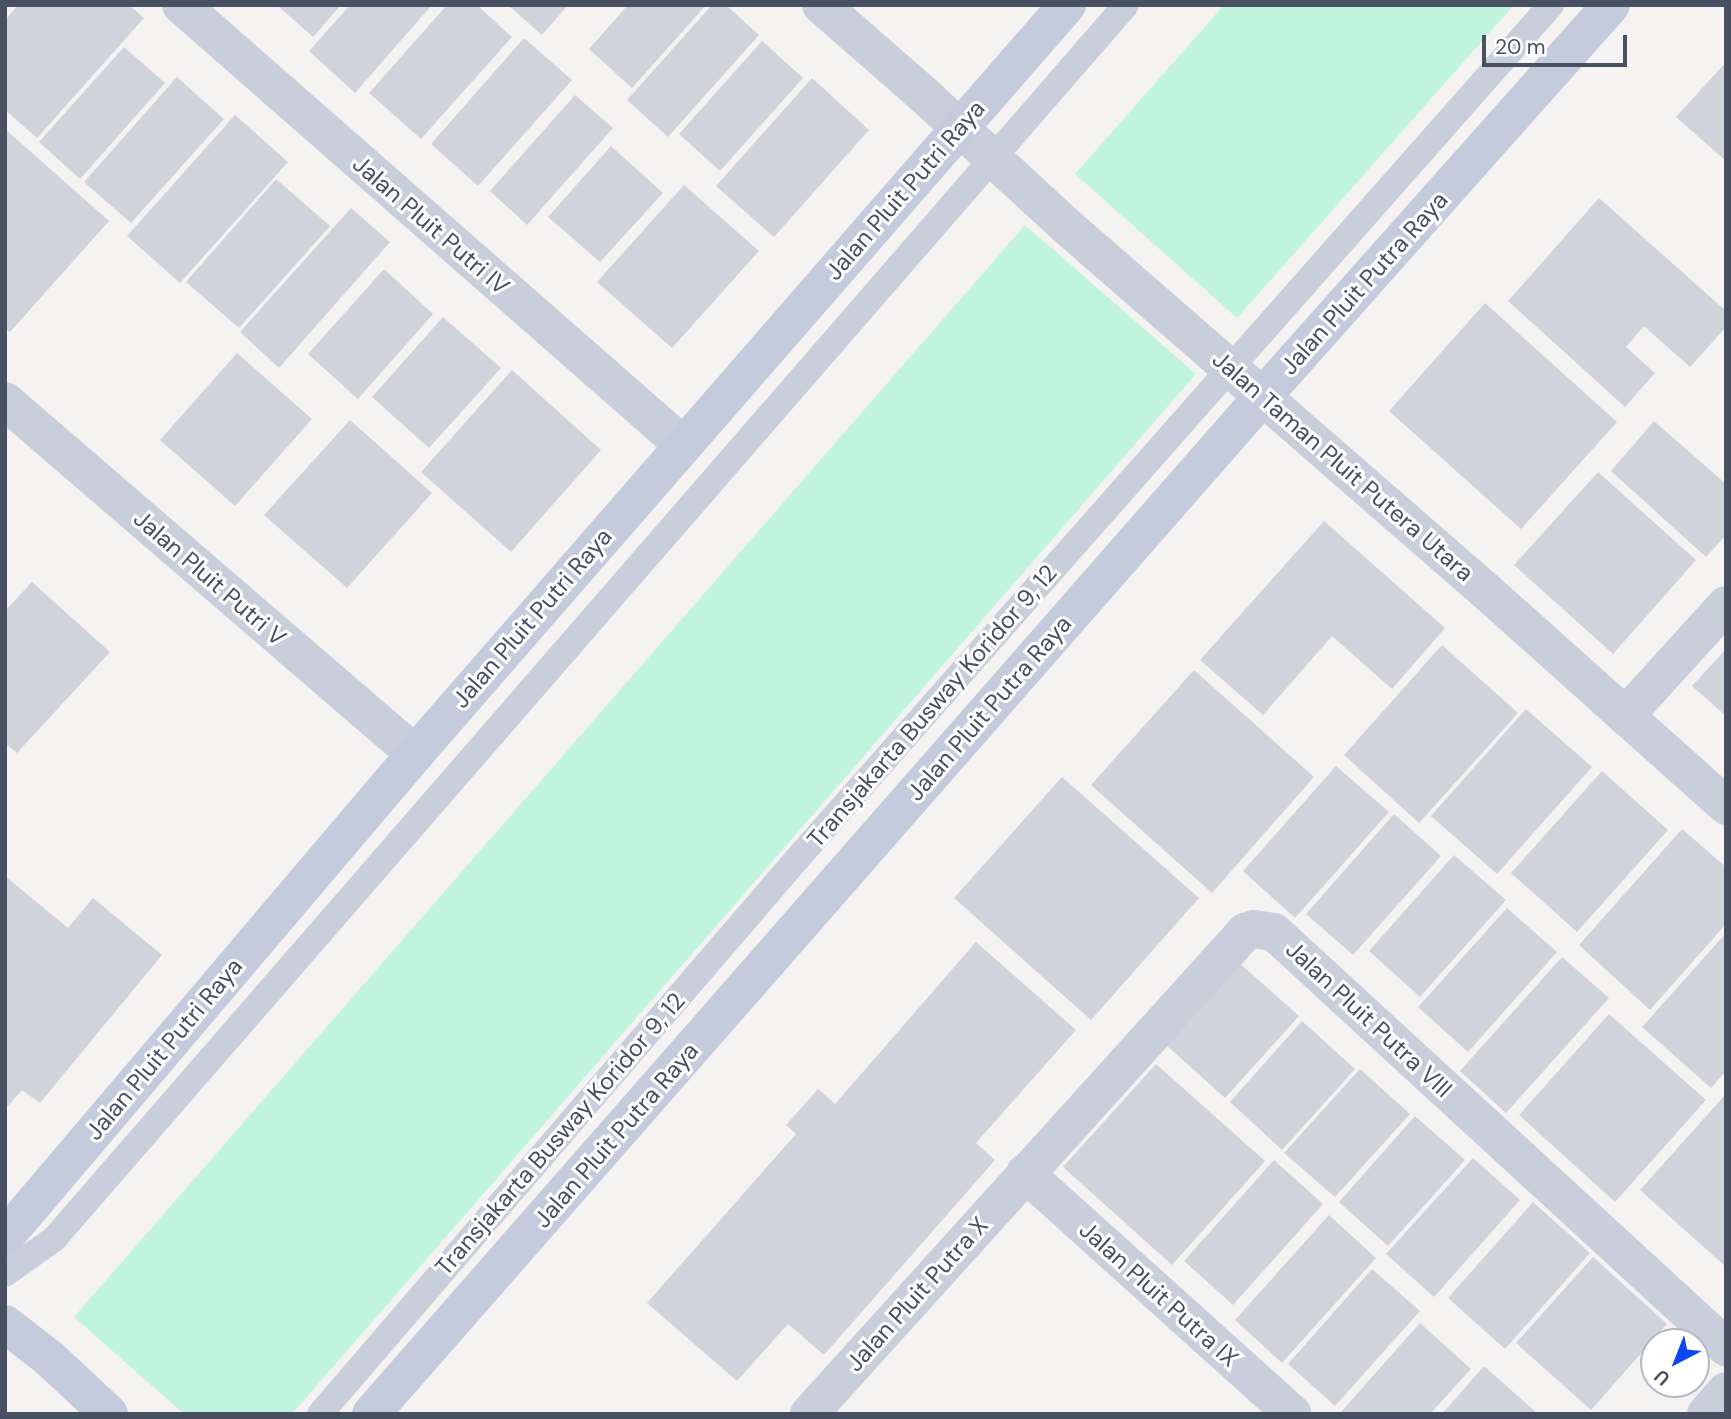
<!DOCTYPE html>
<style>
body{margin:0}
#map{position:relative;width:1731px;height:1419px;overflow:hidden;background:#f5f3f2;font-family:"DM Sans",sans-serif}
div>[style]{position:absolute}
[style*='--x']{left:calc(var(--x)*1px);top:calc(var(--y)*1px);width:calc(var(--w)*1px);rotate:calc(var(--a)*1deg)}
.green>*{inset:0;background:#c0f4de}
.building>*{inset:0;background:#d1d3da}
.lane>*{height:26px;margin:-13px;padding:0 13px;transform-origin:13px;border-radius:13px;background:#c9cedb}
.street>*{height:38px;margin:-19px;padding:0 19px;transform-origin:19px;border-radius:19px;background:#c9cedb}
.secondary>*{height:38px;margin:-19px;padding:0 19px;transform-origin:19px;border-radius:19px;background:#c4cbdc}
span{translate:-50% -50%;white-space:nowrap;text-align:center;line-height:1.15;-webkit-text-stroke:6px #fff;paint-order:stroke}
.street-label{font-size:24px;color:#485162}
.frame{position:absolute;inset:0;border:7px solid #485162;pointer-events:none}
.north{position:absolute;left:1640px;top:1328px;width:70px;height:70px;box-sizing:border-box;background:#fff;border:2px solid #b6b9c0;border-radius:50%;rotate:222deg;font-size:19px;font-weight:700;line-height:28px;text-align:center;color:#485162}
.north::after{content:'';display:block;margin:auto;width:24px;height:32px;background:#0d44f4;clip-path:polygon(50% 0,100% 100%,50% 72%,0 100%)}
.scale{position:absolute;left:1482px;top:35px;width:145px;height:32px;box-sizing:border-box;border:4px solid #485162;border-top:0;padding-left:9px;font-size:21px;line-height:24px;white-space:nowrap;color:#485162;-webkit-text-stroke:5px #fff;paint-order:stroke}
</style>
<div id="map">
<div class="green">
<i style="clip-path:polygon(1224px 5px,1514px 5px,1237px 318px,1075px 174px)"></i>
<i style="clip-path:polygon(1025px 225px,1196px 374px,292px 1414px,184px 1414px,74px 1317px)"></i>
</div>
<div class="building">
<i style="clip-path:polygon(18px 5px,129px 5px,144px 18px,37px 138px,5px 110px,5px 20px)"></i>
<i style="clip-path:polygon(277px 5px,341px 5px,313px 37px)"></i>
<i style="clip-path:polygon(350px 5px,432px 5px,355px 93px,309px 51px)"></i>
<i style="clip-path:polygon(447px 5px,477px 5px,512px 37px,421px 139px,369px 93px)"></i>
<i style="clip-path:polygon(508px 5px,568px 5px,542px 35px)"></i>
<i style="clip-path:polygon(628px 5px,706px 5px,632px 88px,589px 49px)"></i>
<i style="clip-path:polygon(712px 5px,726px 5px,759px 35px,668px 137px,627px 100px)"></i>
<i style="clip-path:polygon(524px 38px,572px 80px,478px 186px,431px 144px)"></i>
<i style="clip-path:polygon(762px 41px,803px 78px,720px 171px,679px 134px)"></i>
<i style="clip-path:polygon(124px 47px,165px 83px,80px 179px,39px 142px)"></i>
<i style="clip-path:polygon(1726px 62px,1726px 161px,1676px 117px)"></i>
<i style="clip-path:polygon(177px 77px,224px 119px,131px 223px,84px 182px)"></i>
<i style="clip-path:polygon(812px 78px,869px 130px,774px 237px,716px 186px)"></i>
<i style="clip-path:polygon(575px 95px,613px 128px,527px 225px,490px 191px)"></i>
<i style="clip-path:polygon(235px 115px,288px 162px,180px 283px,127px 236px)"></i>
<i style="clip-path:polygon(5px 129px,109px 221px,10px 332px,5px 328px)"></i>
<i style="clip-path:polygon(611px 146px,663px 193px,600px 262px,548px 217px)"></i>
<i style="clip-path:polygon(276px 179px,330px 226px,239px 328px,186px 282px)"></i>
<i style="clip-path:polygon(684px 185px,759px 251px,672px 348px,597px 282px)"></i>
<i style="clip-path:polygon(1599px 198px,1726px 311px,1726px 327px,1690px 367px,1644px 326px,1626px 347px,1655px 373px,1625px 407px,1508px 301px)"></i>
<i style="clip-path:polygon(351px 208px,390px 242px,279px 368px,240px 332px)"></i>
<i style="clip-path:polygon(384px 269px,433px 314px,358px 399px,308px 354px)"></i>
<i style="clip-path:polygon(1485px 303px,1617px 422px,1521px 529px,1389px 411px)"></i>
<i style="clip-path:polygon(443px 317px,501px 368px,429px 448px,372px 397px)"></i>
<i style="clip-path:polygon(237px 353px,312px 419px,235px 506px,160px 440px)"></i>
<i style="clip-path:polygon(512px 370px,601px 450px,511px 552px,421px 472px)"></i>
<i style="clip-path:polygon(350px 420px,432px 493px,347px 588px,264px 515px)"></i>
<i style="clip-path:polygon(1654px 421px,1726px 484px,1726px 535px,1706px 557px,1611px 471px)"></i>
<i style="clip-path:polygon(1598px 472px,1696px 560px,1613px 654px,1514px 565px)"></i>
<i style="clip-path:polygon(1324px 521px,1445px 628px,1392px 689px,1332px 636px,1263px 715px,1200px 660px)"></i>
<i style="clip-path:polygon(32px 582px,110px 652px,17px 753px,5px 743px,5px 611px)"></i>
<i style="clip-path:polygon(1442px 645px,1518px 713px,1419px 823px,1344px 755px)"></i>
<i style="clip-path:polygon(1726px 649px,1726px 716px,1692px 686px)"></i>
<i style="clip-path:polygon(1194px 670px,1314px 777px,1212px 893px,1091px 785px)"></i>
<i style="clip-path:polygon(1526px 709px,1592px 767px,1497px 874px,1431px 816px)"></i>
<i style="clip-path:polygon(1336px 766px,1389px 812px,1295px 918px,1243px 871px)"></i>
<i style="clip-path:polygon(1602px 771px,1668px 830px,1577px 932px,1511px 873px)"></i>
<i style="clip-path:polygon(1062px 777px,1199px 898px,1091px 1020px,954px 898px)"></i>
<i style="clip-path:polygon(1394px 814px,1441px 856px,1353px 955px,1306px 914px)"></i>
<i style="clip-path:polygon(1682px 829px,1726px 867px,1726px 924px,1650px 1010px,1579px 945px)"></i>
<i style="clip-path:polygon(1454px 855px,1506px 900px,1420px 997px,1369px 951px)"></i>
<i style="clip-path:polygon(5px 876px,68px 928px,93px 898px,162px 955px,40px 1103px,22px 1090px,7px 1107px)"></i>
<i style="clip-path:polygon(1507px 908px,1557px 952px,1468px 1052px,1418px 1007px)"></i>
<i style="clip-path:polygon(1726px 933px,1726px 1071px,1711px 1088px,1642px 1027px)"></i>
<i style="clip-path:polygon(976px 942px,1076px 1030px,976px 1143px,995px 1160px,824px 1355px,788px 1324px,737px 1381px,647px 1303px,796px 1134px,786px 1125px,818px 1089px,835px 1104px)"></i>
<i style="clip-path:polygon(1562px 957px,1609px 998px,1506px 1113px,1460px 1071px)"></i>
<i style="clip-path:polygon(1237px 961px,1299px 1016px,1225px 1098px,1164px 1043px)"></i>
<i style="clip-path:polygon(1609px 1014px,1706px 1100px,1615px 1202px,1519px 1115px)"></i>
<i style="clip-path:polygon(1302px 1021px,1355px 1069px,1282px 1150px,1230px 1102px)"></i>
<i style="clip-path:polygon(1156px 1064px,1265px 1161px,1172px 1265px,1063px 1167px)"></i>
<i style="clip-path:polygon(1360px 1069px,1410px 1114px,1335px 1197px,1284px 1153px)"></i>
<i style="clip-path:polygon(1724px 1096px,1726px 1097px,1726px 1267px,1640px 1190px)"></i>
<i style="clip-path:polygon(1415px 1116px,1465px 1160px,1388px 1246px,1339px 1202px)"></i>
<i style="clip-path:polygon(1473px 1158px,1520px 1200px,1434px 1297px,1386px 1254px)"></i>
<i style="clip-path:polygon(1274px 1160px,1323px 1204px,1233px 1305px,1184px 1261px)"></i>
<i style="clip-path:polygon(1533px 1202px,1590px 1253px,1505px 1349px,1448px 1298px)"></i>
<i style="clip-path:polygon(1329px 1215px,1376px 1258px,1282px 1363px,1235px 1320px)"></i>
<i style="clip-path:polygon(1593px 1257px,1667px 1324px,1591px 1410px,1516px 1343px)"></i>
<i style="clip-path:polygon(1372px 1269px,1420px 1311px,1335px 1406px,1288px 1364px)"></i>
<i style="clip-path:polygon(1420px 1323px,1471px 1369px,1430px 1414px,1339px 1414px)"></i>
<i style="clip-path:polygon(1484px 1366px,1538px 1414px,1442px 1414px)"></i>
</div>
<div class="lane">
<i style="--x:5;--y:1274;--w:60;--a:-35.5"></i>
<i style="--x:54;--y:1239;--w:1635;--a:-49.02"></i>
<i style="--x:320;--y:1414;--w:732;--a:-49.32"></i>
<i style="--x:797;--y:859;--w:1139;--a:-48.56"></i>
</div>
<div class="street">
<i style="--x:181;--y:5;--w:666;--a:41.23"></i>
<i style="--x:821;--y:5;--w:137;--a:41.1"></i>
<i style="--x:924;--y:95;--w:200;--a:42.6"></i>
<i style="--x:1071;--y:230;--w:551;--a:41.03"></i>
<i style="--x:1487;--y:592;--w:321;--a:41.8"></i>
<i style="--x:5;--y:401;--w:541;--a:40.73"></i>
<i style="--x:1625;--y:716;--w:150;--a:-47.7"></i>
<i style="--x:1025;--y:1173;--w:360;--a:42"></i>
<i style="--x:809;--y:1414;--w:650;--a:-47.87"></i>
<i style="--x:1245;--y:932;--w:9;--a:-18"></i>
<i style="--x:1254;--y:929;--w:20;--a:9"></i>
<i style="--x:1274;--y:932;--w:614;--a:42.56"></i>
<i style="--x:1706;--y:1414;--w:30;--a:-49"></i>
</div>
<div class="secondary">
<i style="--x:5;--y:1237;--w:634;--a:-49.67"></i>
<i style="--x:415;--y:754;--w:993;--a:-48.96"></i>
<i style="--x:5;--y:1324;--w:56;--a:37.7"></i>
<i style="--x:49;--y:1358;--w:82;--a:43"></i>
<i style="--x:371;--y:1414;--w:1354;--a:-48.77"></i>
<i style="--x:1263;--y:396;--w:523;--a:-48.33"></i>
</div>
<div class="street-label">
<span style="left:905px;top:190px;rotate:-49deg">Jalan Pluit Putri Raya</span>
<span style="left:431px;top:225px;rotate:41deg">Jalan Pluit Putri IV</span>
<span style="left:1364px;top:283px;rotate:-48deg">Jalan Pluit Putra Raya</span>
<span style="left:1343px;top:466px;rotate:41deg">Jalan Taman Pluit Putera Utara</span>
<span style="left:210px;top:578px;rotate:41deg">Jalan Pluit Putri V</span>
<span style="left:532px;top:618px;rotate:-49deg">Jalan Pluit Putri Raya</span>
<span style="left:932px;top:706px;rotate:-49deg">Transjakarta Busway Koridor 9, 12</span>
<span style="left:989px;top:708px;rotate:-49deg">Jalan Pluit Putra Raya</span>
<span style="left:1369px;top:1019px;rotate:43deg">Jalan Pluit Putra VIII</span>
<span style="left:164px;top:1049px;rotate:-50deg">Jalan Pluit Putri Raya</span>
<span style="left:560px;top:1134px;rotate:-49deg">Transjakarta Busway Koridor 9, 12</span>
<span style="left:616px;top:1135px;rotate:-49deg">Jalan Pluit Putra Raya</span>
<span style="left:917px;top:1294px;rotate:-48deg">Jalan Pluit Putra X</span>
<span style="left:1159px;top:1294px;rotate:42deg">Jalan Pluit Putra IX</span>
</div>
<div class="frame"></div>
<div class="north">U</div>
<div class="scale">20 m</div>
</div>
